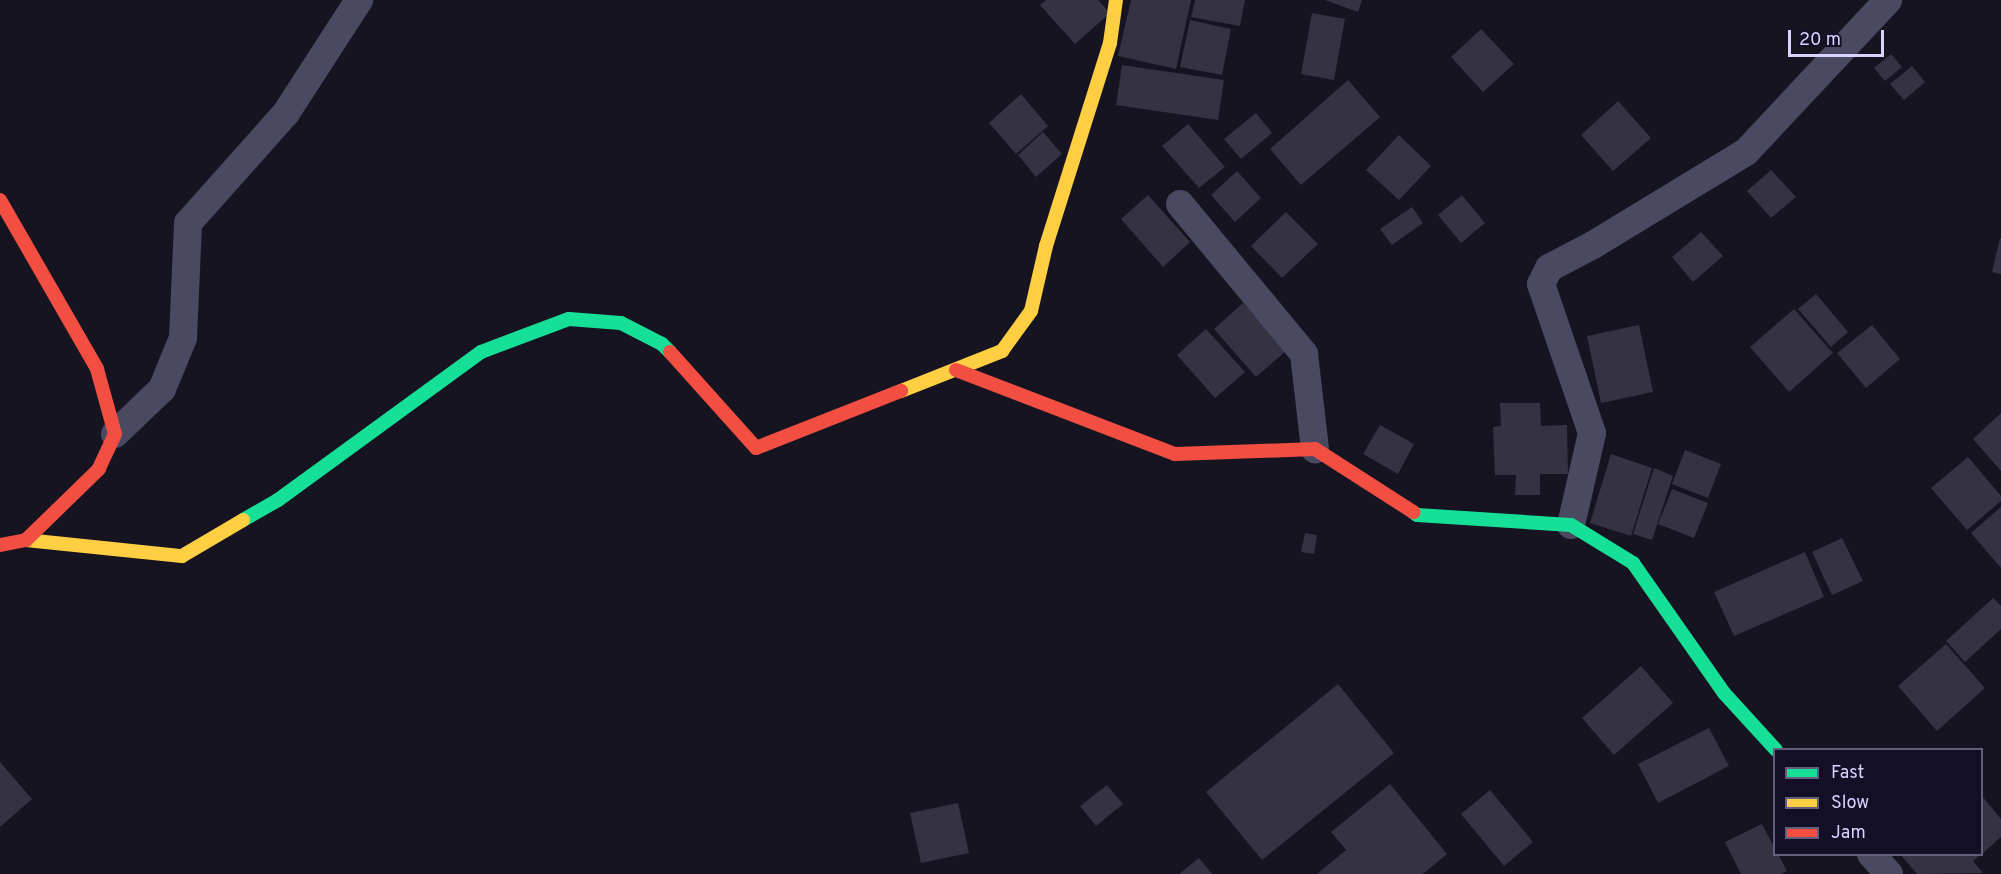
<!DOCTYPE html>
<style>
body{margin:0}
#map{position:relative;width:2001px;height:874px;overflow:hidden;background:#161421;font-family:Overpass,sans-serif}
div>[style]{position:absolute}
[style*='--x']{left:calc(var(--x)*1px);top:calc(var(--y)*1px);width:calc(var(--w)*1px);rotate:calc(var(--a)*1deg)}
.building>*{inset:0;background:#343243}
.street>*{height:28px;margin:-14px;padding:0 14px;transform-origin:14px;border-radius:14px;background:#4a4962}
.fast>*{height:14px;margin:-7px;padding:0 7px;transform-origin:7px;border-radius:7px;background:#16e098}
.slow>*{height:14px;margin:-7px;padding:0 7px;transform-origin:7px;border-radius:7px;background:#ffcf43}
.jam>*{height:14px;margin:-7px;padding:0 7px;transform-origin:7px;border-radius:7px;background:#f24e42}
span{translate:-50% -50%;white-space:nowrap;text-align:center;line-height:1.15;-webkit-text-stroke:4.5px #130f26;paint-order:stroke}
.legend{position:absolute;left:1773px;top:748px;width:210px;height:108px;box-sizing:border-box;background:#130f26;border:2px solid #625e7d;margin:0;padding:8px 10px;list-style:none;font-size:18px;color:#d9d4ff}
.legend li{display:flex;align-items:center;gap:12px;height:30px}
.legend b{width:30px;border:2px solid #625e7d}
.scale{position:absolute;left:1788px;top:30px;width:96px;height:27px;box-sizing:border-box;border:3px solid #d9d4ff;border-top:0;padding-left:8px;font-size:18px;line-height:21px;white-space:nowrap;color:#d9d4ff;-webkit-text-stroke:4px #130f26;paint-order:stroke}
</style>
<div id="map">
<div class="building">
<i style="clip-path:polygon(1046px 0,1098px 0,1110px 13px,1075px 44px,1040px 5px)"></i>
<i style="clip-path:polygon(1131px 0,1191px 0,1176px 69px,1118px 56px)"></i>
<i style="clip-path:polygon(1195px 0,1245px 0,1240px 26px,1191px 17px)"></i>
<i style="clip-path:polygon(1325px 0,1362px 0,1358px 12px)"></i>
<i style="clip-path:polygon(1312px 13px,1345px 19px,1334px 80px,1301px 74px)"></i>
<i style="clip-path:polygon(1190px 20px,1231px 29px,1222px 75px,1180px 67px)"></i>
<i style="clip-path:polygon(1481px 29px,1514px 64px,1483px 92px,1451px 57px)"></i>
<i style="clip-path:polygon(1891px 54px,1902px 67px,1885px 81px,1874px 68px)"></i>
<i style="clip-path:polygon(1122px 65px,1224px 80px,1218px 120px,1116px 105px)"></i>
<i style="clip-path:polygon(1912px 66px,1925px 82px,1904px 100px,1890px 84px)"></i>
<i style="clip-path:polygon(1348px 80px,1380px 117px,1301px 185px,1270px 149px)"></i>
<i style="clip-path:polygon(1021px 94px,1048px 126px,1016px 154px,989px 123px)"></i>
<i style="clip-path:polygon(1618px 101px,1651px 138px,1613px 171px,1581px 135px)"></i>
<i style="clip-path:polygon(1256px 113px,1272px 133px,1241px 159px,1224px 139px)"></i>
<i style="clip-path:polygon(1188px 124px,1225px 167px,1199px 188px,1162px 146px)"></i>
<i style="clip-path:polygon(1043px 132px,1062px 154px,1036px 177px,1018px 155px)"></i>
<i style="clip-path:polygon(1399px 135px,1431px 166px,1399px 200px,1366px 170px)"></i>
<i style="clip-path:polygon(1771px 170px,1796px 197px,1771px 218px,1747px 191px)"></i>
<i style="clip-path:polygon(1237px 171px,1261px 198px,1235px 222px,1211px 195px)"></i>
<i style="clip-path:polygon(1148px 195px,1190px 242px,1163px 267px,1121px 219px)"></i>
<i style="clip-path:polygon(1462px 195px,1485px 223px,1461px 243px,1438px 215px)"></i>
<i style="clip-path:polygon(1412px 207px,1423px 223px,1392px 245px,1380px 229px)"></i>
<i style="clip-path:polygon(1286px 212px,1318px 244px,1282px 278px,1251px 246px)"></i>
<i style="clip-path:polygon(1701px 232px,1723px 256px,1693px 282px,1672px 257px)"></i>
<i style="clip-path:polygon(2000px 238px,2001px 239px,2001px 274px,1992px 272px)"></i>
<i style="clip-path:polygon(1816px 294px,1848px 332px,1831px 347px,1798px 309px)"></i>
<i style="clip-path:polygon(1243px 303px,1286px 351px,1256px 377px,1214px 329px)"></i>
<i style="clip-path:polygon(1794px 309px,1833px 353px,1789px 392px,1750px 347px)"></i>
<i style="clip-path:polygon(1639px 325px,1653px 392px,1601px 403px,1587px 336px)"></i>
<i style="clip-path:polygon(1872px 325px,1900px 359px,1866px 388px,1837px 353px)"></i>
<i style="clip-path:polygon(1206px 329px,1245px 372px,1215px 398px,1177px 355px)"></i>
<i style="clip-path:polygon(1500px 403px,1540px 403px,1541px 426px,1567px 425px,1568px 474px,1540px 474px,1540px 495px,1515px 495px,1516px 475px,1495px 475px,1493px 427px,1501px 426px)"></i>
<i style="clip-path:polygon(2001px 413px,2001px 471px,1973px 439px)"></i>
<i style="clip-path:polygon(1380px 425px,1414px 444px,1398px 474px,1363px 454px)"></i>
<i style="clip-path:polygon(1685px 450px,1721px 464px,1708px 498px,1672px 484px)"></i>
<i style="clip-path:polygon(1611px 454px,1652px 468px,1631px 536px,1590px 523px)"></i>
<i style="clip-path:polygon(1968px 457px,2001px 496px,2001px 501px,1967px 530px,1931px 488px)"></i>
<i style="clip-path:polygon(1654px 468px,1673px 476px,1652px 540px,1633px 534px)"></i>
<i style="clip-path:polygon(1672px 489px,1708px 503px,1694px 538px,1658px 524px)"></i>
<i style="clip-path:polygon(2001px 507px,2001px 568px,1971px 533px)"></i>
<i style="clip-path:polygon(1305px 533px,1317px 535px,1314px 554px,1301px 552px)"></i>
<i style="clip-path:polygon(1842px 538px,1863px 581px,1832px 595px,1812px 552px)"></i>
<i style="clip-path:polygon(1805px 552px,1824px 597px,1734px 636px,1714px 592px)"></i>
<i style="clip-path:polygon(1993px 598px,2001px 606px,2001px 629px,1965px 662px,1946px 641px)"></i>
<i style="clip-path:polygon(1946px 644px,1985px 688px,1937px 731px,1898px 686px)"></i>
<i style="clip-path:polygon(1641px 666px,1673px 703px,1614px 755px,1582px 718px)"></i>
<i style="clip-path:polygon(1338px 684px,1394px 753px,1262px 860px,1206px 792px)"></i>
<i style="clip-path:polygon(1709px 728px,1729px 766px,1658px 803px,1638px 764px)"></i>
<i style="clip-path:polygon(0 762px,32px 799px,0 827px)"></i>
<i style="clip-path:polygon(1390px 784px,1447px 854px,1423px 874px,1317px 874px,1346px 850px,1331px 832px)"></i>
<i style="clip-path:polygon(1107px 785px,1123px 804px,1096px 826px,1080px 806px)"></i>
<i style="clip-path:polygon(1490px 790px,1533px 842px,1504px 866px,1461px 814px)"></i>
<i style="clip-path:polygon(1982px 796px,2001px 819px,2001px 837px,1982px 854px)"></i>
<i style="clip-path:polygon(958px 803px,969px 853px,921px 863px,910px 813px)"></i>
<i style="clip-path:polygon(1762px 824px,1774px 847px,1774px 854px,1778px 854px,1787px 871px,1781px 874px,1741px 874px,1725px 842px)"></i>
<i style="clip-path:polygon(1900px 854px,1981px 854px,1973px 861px,1983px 873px,1917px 874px)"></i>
<i style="clip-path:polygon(1199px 858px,1212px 874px,1179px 874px)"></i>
</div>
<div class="street">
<i style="--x:1180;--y:204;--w:195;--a:50.4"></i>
<i style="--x:1304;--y:354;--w:96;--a:83.4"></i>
<i style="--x:115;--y:434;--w:65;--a:-43.8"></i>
<i style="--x:162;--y:389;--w:55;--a:-67.6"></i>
<i style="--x:183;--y:338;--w:115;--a:-87.5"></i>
<i style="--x:188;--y:223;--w:147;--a:-48.3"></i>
<i style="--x:286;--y:113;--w:135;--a:-57.1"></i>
<i style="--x:1571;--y:525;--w:94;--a:-77.1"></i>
<i style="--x:1592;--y:433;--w:157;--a:-108.9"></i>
<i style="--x:1541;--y:284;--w:18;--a:-63"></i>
<i style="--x:1549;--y:268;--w:50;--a:-27.6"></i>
<i style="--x:1593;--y:245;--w:179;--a:-31.3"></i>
<i style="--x:1746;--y:152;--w:208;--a:-46.9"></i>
<i style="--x:1871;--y:854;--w:27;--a:48"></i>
</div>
<div class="fast">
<i style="--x:1413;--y:512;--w:5;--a:37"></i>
<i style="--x:1417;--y:515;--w:154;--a:3.7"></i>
<i style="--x:1571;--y:525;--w:73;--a:31.5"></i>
<i style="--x:1633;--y:563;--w:159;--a:55"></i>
<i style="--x:1724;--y:693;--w:77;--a:47.6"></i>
<i style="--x:243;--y:520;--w:40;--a:-29.7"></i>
<i style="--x:278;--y:500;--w:251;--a:-36.1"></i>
<i style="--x:481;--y:352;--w:94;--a:-20.6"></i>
<i style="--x:569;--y:319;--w:52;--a:4.4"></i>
<i style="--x:621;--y:323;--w:46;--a:27.1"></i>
<i style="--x:662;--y:344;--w:11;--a:45"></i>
</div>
<div class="slow">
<i style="--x:901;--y:391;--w:109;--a:-21.6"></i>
<i style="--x:1002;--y:351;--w:49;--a:-54.1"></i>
<i style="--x:1031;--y:311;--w:67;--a:-77"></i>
<i style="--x:1046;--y:246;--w:213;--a:-72.5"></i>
<i style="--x:1110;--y:43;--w:43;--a:-82.1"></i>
<i style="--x:26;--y:540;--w:157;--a:5.9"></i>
<i style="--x:182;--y:556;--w:71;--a:-30.5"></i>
</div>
<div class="jam">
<i style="--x:0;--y:200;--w:195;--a:60.1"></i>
<i style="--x:97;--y:369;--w:67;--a:74.5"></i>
<i style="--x:115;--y:434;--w:38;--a:115"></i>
<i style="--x:99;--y:469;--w:102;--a:135.8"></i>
<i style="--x:26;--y:540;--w:26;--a:169"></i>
<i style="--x:670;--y:352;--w:129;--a:48.1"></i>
<i style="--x:756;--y:448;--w:156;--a:-21.5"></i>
<i style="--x:956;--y:370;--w:235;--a:21"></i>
<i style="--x:1175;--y:454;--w:140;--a:-2"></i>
<i style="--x:1315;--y:449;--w:117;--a:32.7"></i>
</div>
<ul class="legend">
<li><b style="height:8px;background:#16e098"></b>Fast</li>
<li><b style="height:8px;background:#ffcf43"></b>Slow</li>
<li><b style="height:8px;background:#f24e42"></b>Jam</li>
</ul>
<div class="scale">20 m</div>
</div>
